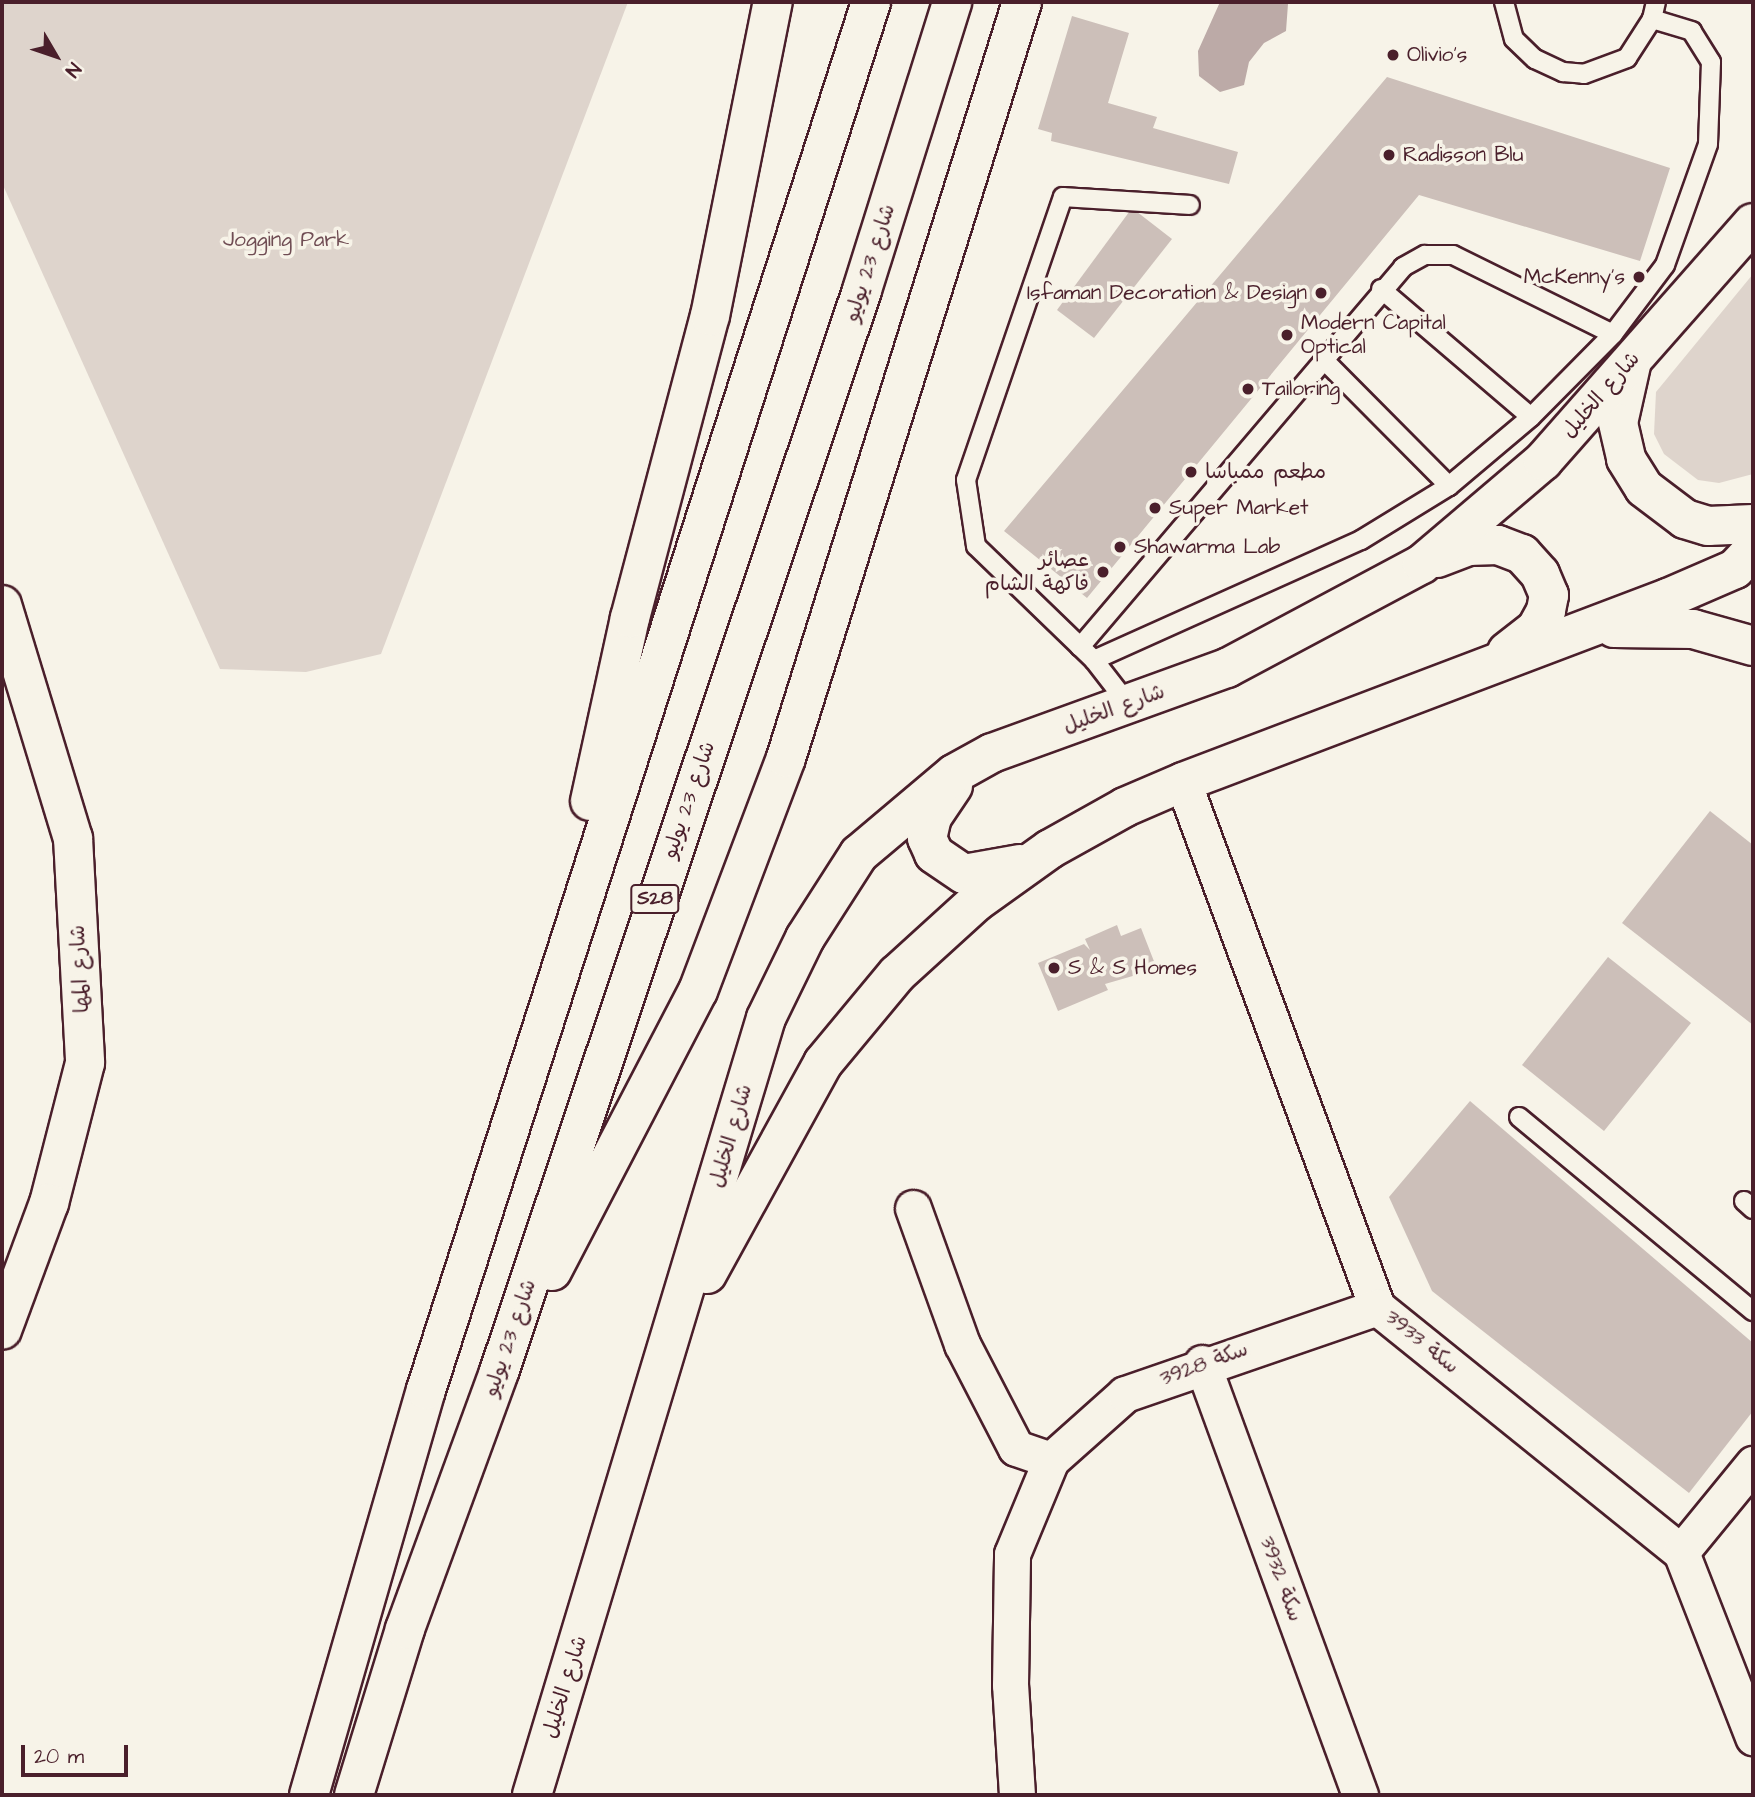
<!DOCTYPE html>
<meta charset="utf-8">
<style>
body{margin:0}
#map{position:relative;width:1755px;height:1797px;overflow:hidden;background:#f7f3e8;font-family:"Architects Daughter","Playpen Sans Arabic",sans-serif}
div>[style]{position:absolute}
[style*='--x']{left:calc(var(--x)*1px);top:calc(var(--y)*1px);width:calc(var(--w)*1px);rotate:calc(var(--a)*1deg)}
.green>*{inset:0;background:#ded4cc}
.water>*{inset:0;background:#bcaaa7}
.building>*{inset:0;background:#ccbfb9}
.roads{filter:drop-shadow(2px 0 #4a1f2b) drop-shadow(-2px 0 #4a1f2b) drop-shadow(0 2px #4a1f2b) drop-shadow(0 -2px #4a1f2b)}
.lane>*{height:18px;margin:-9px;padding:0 9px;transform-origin:9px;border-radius:9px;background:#f7f3e8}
.street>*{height:35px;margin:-17.5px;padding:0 17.5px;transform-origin:17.5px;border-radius:17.5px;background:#f7f3e8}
.secondary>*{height:38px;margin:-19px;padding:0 19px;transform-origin:19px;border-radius:19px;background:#f7f3e8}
.primary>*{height:38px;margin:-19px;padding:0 19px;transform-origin:19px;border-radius:19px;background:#f7f3e8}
.dots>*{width:19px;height:19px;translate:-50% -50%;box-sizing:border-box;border:4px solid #f7f3e8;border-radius:50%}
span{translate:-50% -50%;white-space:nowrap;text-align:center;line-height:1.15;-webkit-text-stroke:7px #f7f3e8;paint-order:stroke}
.shield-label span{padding:2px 5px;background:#f7f3e8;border:2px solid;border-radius:5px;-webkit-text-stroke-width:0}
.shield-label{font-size:19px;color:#4a1f2b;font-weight:700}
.poi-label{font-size:21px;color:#4a1f2b}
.left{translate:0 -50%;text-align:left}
.right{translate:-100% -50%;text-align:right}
.park-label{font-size:21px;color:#6f4c53}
.street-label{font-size:21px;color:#4a1f2b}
.frame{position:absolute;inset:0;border:4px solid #4a1f2b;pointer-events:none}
.north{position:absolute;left:21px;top:21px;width:70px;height:70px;-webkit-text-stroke:5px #f7f3e8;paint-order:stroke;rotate:129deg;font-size:19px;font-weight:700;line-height:28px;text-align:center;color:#4a1f2b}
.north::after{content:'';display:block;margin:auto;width:24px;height:32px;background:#4a1f2b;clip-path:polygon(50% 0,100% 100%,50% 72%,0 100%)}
.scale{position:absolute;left:21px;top:1745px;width:107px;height:32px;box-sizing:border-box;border:4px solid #4a1f2b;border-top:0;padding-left:9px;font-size:21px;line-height:24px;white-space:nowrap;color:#4a1f2b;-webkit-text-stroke:5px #f7f3e8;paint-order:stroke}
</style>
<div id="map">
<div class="green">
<i style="clip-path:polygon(2px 2px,628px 2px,381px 654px,306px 672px,220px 669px,2px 183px)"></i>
<i style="clip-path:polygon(1753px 274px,1753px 474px,1719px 483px,1698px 480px,1664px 454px,1654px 434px,1656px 392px)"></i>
</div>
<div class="water">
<i style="clip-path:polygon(1220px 2px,1288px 4px,1286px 31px,1264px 43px,1249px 62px,1244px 85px,1220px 92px,1199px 76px,1198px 51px)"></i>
</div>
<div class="building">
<i style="clip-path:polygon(1072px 16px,1129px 33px,1108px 103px,1157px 117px,1153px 128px,1238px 152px,1229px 184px,1051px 141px,1052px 133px,1038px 129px)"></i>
<i style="clip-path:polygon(1387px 77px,1670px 168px,1640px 261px,1419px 195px,1087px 598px,1004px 531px)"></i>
<i style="clip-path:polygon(1132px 208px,1172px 239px,1094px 338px,1057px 310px)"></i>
<i style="clip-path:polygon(1710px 811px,1753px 845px,1753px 1025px,1622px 923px)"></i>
<i style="clip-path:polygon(1117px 925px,1121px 936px,1141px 928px,1157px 969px,1105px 984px,1108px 990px,1058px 1011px,1038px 963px,1084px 944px,1090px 950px,1085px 939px)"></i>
<i style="clip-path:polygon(1608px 957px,1691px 1023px,1604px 1131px,1522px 1065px)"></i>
<i style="clip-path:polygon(1470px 1101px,1753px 1343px,1753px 1411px,1689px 1493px,1432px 1291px,1389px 1197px)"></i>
</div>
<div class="roads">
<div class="lane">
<i style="--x:1504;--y:2;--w:38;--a:75"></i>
<i style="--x:1514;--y:39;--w:29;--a:44"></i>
<i style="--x:1535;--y:59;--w:31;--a:25"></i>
<i style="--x:1563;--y:72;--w:21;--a:5"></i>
<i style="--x:1584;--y:74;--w:46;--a:-20.4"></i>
<i style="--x:1627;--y:58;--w:46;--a:-57.3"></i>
<i style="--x:1652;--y:19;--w:17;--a:-77"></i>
<i style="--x:1381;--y:289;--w:197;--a:40.5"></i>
<i style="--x:1323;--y:359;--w:179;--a:45.2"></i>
<i style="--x:1080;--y:647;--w:499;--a:-49.6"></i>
<i style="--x:1403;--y:267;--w:25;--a:-29"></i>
<i style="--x:1425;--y:255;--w:28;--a:0"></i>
<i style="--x:1453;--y:255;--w:178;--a:26.3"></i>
<i style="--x:1094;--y:660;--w:293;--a:-24.2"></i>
<i style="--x:1361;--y:540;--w:103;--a:-31.5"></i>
<i style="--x:1449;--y:486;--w:107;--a:-40.1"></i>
<i style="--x:1531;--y:417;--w:117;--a:-45.3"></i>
<i style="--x:1613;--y:334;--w:86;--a:-53"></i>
<i style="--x:1665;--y:265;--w:128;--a:-70.4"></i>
<i style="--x:1708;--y:144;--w:82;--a:-87.9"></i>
<i style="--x:1711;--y:62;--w:36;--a:-122"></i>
<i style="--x:1692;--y:31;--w:42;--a:-163.3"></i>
<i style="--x:1128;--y:704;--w:56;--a:-127.7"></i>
<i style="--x:1094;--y:660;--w:164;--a:-136"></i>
<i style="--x:976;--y:546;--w:67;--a:-98.6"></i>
<i style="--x:966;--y:480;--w:299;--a:-71.1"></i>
<i style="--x:1063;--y:197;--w:127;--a:3.6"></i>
<i style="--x:1519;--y:1117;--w:304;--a:39.7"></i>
<i style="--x:1744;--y:1201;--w:12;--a:42"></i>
</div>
<div class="street">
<i style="--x:1183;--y:782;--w:560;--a:69.72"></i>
<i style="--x:1377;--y:1307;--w:390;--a:38.9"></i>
<i style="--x:1681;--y:1552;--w:199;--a:68.7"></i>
<i style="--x:913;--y:1208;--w:145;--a:70.2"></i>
<i style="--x:962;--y:1344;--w:117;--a:62.6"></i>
<i style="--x:1016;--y:1448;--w:37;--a:19"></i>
<i style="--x:1051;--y:1460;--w:99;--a:-41.7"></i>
<i style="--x:1125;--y:1394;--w:267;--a:-19"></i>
<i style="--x:1202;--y:1363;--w:460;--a:69.9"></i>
<i style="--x:1681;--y:1552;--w:114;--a:-50.7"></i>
<i style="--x:1017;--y:1795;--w:110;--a:-93.6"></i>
<i style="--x:1010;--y:1685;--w:131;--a:-89.1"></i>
<i style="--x:1012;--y:1554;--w:102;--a:-67.5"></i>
</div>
<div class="secondary">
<i style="--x:1631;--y:365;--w:59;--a:102.6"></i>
<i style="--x:1618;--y:423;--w:37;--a:77"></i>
<i style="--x:1626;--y:459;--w:34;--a:58"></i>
<i style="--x:1644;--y:488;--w:51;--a:37.1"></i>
<i style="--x:1685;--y:519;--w:24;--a:17"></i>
<i style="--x:1708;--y:526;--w:45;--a:-2.5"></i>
<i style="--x:1437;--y:558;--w:33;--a:-21"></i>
<i style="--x:1468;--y:546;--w:30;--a:-2"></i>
<i style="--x:1498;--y:545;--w:26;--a:21"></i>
<i style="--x:1522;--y:554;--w:27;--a:48"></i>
<i style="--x:1540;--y:574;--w:23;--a:67"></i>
<i style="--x:1549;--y:595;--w:16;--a:101"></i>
<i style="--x:1546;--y:611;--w:21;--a:119"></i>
<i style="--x:1536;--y:629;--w:37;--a:142"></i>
<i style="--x:2;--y:605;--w:244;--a:73.1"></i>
<i style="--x:73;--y:838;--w:225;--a:86.9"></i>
<i style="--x:85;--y:1063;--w:145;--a:104.4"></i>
<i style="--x:49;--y:1203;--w:135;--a:110.3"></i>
<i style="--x:1614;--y:628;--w:79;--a:0.7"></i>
<i style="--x:1693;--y:629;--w:62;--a:15.8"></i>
<i style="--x:953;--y:786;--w:37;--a:124"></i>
<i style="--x:932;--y:817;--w:22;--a:103"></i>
<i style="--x:927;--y:838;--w:17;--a:66"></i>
<i style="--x:934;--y:854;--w:36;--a:34"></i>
<i style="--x:964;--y:874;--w:57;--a:-10.1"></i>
<i style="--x:707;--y:1274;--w:241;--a:-61.2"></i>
<i style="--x:823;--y:1063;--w:116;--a:-50.3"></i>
<i style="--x:897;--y:974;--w:107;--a:-42.3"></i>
<i style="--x:976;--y:902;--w:91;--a:-35.6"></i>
<i style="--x:1050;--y:849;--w:86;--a:-29.2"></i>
<i style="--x:1125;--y:807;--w:63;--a:-23.3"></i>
<i style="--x:1183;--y:782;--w:519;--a:-20.78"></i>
<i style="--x:1668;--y:598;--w:73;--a:-23.4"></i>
<i style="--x:1735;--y:569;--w:26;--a:-47"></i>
<i style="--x:532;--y:1795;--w:811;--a:-73.24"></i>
<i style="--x:766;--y:1018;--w:89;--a:-64"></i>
<i style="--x:805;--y:938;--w:100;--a:-57.3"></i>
<i style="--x:859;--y:854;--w:124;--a:-40.1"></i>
<i style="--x:954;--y:774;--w:43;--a:-28.9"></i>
<i style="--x:992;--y:753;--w:250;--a:-19.9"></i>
<i style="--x:1227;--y:668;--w:221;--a:-28.1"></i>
<i style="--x:1422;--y:564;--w:159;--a:-40.4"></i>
<i style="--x:1543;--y:461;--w:317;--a:-48.6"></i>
</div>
<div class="primary">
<i style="--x:590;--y:801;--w:187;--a:-77.7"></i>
<i style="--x:630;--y:618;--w:312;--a:-75.2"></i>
<i style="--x:710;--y:316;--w:320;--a:-78.7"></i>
<i style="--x:552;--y:1271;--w:316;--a:-62.5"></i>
<i style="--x:698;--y:991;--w:249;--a:-69.3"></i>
<i style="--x:786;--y:758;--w:792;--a:-72.66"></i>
<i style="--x:309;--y:1795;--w:422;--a:-73.9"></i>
<i style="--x:426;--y:1390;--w:1458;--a:-72.22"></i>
<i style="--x:354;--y:1795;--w:174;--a:-72.9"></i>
<i style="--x:405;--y:1629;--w:274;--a:-69.9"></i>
<i style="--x:499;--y:1372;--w:1141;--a:-71.45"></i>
<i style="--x:862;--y:290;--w:302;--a:-72.6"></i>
</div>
</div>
<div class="dots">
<i style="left:1393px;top:55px;background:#4a1f2b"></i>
<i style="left:1389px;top:155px;background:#4a1f2b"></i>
<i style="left:1639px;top:277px;background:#4a1f2b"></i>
<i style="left:1321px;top:293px;background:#4a1f2b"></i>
<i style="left:1287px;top:335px;background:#4a1f2b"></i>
<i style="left:1248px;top:389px;background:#4a1f2b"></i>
<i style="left:1191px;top:472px;background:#4a1f2b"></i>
<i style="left:1155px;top:508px;background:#4a1f2b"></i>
<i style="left:1120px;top:547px;background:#4a1f2b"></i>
<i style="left:1103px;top:572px;background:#4a1f2b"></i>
<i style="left:1054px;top:968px;background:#4a1f2b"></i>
</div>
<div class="shield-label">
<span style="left:655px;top:899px">S28</span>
</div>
<div class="poi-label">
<span class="left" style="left:1407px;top:55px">Olivio's</span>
<span class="left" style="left:1403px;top:155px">Radisson Blu</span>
<span class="right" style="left:1625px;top:277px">McKenny's</span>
<span class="right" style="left:1307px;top:293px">Isfaman Decoration &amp; Design</span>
<span class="left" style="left:1301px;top:335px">Modern Capital<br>Optical</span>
<span class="left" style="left:1262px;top:389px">Tailoring</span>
<span class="left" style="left:1205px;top:472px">مطعم ممباسا</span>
<span class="left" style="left:1169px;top:508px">Super Market</span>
<span class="left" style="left:1134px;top:547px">Shawarma Lab</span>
<span class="right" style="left:1089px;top:572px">عصائر<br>فاكهة الشام</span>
<span class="left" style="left:1068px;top:968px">S &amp; S Homes</span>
</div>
<div class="park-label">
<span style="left:286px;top:240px">Jogging Park</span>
</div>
<div class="street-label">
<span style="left:870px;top:263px;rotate:-72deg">شارع 23 يوليو</span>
<span style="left:1601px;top:395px;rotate:-49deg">شارع الخليل</span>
<span style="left:1114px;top:709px;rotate:-20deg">شارع الخليل</span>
<span style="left:689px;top:800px;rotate:-71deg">شارع 23 يوليو</span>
<span style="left:80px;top:969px;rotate:-93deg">شارع المها</span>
<span style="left:731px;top:1136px;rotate:-74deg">شارع الخليل</span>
<span style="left:510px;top:1338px;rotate:-71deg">شارع 23 يوليو</span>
<span style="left:1422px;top:1342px;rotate:39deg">سكة 3933</span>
<span style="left:1204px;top:1364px;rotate:-20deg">سكة 3928</span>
<span style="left:1281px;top:1579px;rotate:70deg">سكة 3932</span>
<span style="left:565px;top:1687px;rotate:-73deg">شارع الخليل</span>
</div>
<div class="frame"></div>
<div class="north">N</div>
<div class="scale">20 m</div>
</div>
